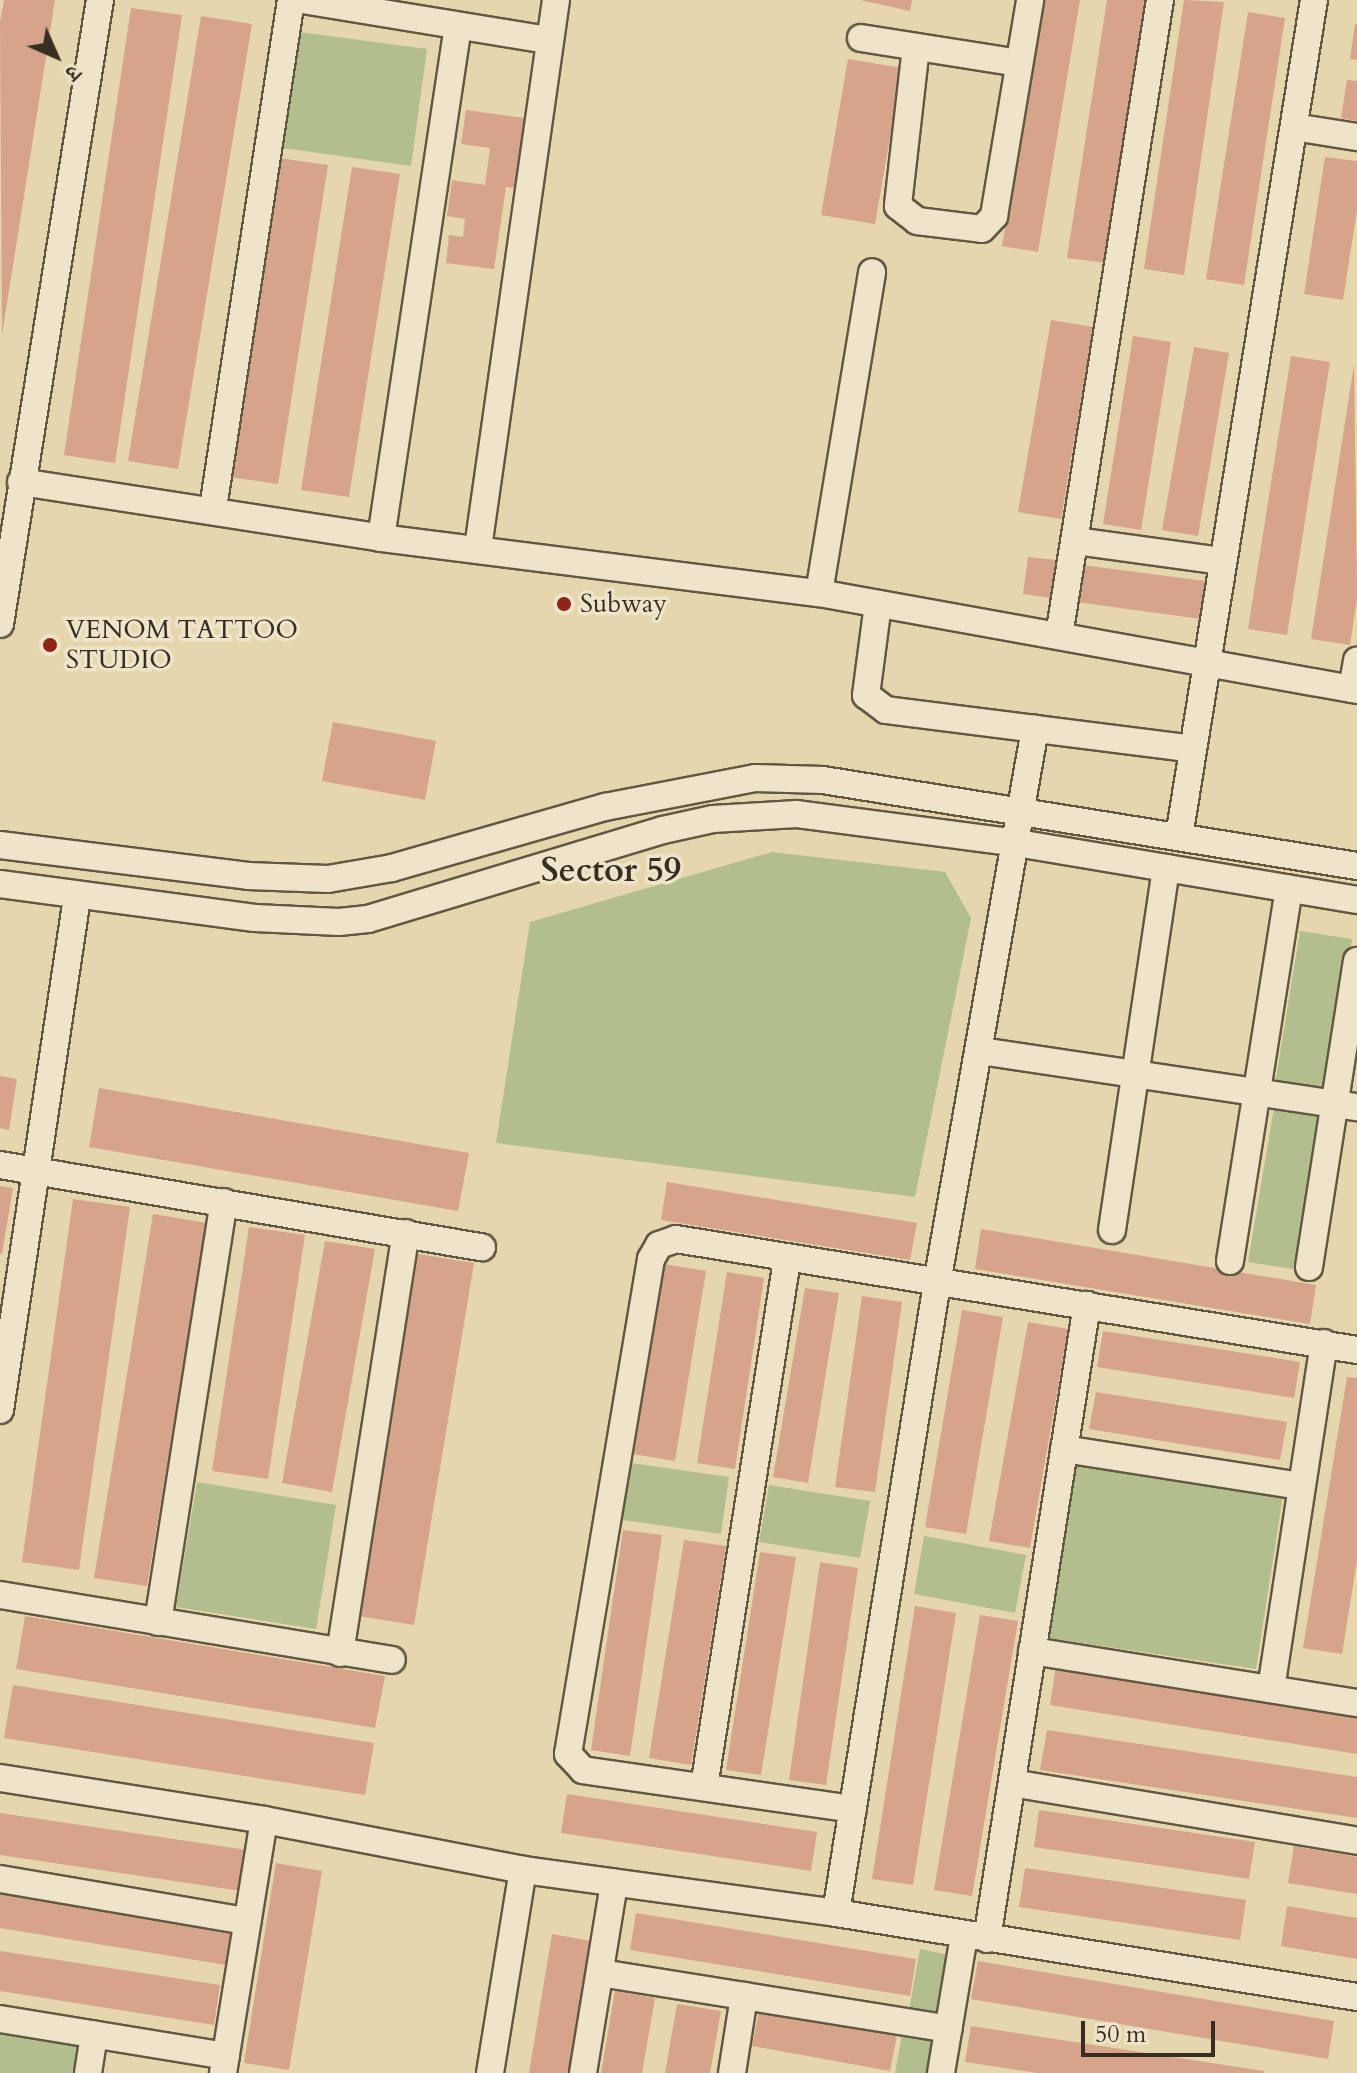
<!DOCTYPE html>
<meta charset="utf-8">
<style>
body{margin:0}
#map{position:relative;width:1357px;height:2073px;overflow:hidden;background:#e5d6ad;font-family:Cardo,"Noto Serif Devanagari",serif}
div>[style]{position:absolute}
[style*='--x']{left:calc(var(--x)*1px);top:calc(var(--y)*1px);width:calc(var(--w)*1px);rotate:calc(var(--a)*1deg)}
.green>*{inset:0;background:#b2be8b}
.building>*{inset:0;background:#d6a38b}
.roads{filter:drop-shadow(2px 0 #625743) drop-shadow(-2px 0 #625743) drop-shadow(0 2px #625743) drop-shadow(0 -2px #625743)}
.minor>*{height:26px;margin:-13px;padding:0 13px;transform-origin:13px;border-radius:13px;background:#eee4ca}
.dots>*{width:22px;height:22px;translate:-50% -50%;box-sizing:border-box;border:4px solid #eee4ca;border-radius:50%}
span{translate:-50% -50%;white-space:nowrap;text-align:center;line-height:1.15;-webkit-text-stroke:7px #eee4ca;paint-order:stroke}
.poi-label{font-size:26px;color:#372d20}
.left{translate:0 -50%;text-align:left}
.district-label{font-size:34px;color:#372d20;font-weight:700}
.north{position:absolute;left:16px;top:16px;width:80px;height:80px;-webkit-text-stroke:6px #eee4ca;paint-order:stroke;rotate:135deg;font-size:22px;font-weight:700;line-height:32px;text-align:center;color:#372d20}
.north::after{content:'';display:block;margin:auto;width:28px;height:36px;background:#372d20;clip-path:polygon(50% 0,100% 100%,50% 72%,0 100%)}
.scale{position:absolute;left:1081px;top:2021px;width:134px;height:36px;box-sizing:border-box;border:4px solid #372d20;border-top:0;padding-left:10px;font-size:24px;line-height:28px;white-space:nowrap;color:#372d20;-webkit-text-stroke:6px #eee4ca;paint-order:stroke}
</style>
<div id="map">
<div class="green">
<i style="clip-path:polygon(292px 31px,427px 49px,411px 166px,276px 147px)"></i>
<i style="clip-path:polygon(772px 852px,945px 872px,971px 918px,915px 1197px,496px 1143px,530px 922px)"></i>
<i style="clip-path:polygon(1300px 931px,1352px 939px,1326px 1092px,1275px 1084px)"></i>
<i style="clip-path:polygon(1274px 1108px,1325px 1116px,1300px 1270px,1248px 1262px)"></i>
<i style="clip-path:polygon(624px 1462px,729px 1477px,721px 1534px,616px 1519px)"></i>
<i style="clip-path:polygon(1075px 1464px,1283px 1495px,1256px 1669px,1048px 1638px)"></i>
<i style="clip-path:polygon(197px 1482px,336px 1505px,316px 1629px,176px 1607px)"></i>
<i style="clip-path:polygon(769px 1485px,870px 1501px,860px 1558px,759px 1542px)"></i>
<i style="clip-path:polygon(924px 1536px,1026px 1555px,1015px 1613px,914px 1594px)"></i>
<i style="clip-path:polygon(920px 1949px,949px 1955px,938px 2015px,909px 2010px)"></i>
<i style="clip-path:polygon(903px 2029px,936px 2035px,929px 2073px,895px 2073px)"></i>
<i style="clip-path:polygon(0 2034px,78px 2046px,74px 2073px,0 2073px)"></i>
</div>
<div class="building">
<i style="clip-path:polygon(4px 0,55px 0,2px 335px,0 22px)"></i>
<i style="clip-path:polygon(860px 0,912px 0,910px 11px)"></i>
<i style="clip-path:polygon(1044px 0,1080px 0,1038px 252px,1002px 246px)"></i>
<i style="clip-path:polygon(1107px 0,1147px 0,1107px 263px,1067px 258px)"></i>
<i style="clip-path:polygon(1184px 0,1224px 2px,1184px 275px,1144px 269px)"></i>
<i style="clip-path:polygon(131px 8px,182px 15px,115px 463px,64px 455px)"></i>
<i style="clip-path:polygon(1248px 12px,1285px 18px,1244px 285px,1206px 279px)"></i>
<i style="clip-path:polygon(201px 16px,252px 24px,178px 469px,128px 461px)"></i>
<i style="clip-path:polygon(1355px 24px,1357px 24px,1357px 60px,1350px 59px)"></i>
<i style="clip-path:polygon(848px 59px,902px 68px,875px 224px,821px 215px)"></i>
<i style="clip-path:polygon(1347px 80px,1357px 81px,1357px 121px,1341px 118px)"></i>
<i style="clip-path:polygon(466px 110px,525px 118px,515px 188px,506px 187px,494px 269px,446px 263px,449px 235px,463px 237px,465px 219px,447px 216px,452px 180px,485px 185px,490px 148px,461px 144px)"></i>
<i style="clip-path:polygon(1325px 157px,1357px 161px,1357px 210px,1343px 300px,1304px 294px)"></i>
<i style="clip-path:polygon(279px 158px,328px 165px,278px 484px,229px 477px)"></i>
<i style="clip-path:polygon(352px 167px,400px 174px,349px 497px,301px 490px)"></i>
<i style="clip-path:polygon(1051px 320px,1093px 327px,1061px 519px,1018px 512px)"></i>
<i style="clip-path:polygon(1133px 336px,1171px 342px,1141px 530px,1103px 524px)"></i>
<i style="clip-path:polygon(1194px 347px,1229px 353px,1198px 536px,1162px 530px)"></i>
<i style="clip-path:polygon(1291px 356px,1330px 362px,1287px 635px,1248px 629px)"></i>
<i style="clip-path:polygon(1354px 365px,1357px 598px,1350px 645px,1311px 639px)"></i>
<i style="clip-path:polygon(1028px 557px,1056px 560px,1051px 598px,1023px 594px)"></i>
<i style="clip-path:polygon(1074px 564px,1213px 582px,1208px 620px,1069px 601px)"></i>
<i style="clip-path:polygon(333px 722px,436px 741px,425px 800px,322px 781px)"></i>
<i style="clip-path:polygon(0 1076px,17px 1079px,9px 1130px,0 1128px)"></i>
<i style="clip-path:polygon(99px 1088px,469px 1153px,458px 1211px,89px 1147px)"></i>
<i style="clip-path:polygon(667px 1182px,917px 1223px,910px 1260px,661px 1220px)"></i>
<i style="clip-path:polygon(0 1186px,13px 1188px,2px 1254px,0 1254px)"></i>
<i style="clip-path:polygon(73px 1199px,130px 1207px,79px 1570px,22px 1562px)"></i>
<i style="clip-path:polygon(153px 1214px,207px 1223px,147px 1586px,94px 1578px)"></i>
<i style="clip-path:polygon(249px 1227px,305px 1235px,268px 1479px,212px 1471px)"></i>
<i style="clip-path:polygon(981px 1229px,1316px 1285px,1310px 1324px,975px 1269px)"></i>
<i style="clip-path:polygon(325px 1241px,375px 1249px,332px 1492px,282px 1483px)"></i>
<i style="clip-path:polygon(418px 1254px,474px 1263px,414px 1625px,358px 1616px)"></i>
<i style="clip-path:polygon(664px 1264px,706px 1271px,675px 1461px,633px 1454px)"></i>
<i style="clip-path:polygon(727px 1272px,764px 1278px,735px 1469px,697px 1463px)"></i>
<i style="clip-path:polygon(805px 1288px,839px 1293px,808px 1483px,773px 1477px)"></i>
<i style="clip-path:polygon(862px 1296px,902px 1302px,875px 1492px,835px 1487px)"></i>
<i style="clip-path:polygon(962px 1310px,1003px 1317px,966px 1534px,925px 1527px)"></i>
<i style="clip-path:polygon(1028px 1322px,1068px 1329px,1030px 1548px,989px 1541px)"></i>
<i style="clip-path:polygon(1103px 1331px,1300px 1362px,1294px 1398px,1097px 1367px)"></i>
<i style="clip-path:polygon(1347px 1377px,1357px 1378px,1357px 1560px,1342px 1654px,1303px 1648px)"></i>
<i style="clip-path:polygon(1096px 1392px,1287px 1422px,1280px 1460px,1089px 1429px)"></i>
<i style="clip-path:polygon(623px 1530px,662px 1535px,630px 1756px,591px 1750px)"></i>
<i style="clip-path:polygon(684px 1540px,726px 1546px,691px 1765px,649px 1758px)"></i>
<i style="clip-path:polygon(760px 1552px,796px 1557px,761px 1775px,726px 1770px)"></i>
<i style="clip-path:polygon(820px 1562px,858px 1568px,826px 1785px,789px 1780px)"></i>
<i style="clip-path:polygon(915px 1606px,956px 1613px,913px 1885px,872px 1879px)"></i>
<i style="clip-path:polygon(980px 1615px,1018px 1621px,972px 1896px,934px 1890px)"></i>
<i style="clip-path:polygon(25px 1616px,385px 1676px,375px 1728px,16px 1669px)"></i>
<i style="clip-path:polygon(1056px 1666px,1357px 1714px,1357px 1754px,1050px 1705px)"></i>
<i style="clip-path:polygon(13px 1685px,374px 1743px,365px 1795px,4px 1738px)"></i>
<i style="clip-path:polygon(1047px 1730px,1357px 1777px,1357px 1818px,1040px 1770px)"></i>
<i style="clip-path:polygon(567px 1794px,817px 1832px,811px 1871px,561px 1833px)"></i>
<i style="clip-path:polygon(1039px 1810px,1255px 1842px,1249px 1879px,1034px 1847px)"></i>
<i style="clip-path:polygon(0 1813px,247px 1850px,241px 1891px,0 1855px)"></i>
<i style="clip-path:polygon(1294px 1846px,1357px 1857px,1357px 1894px,1288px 1883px)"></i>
<i style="clip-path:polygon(276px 1863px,322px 1871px,289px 2070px,244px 2063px)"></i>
<i style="clip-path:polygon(1025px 1868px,1246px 1900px,1240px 1940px,1019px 1907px)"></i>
<i style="clip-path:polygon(0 1892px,232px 1930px,226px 1965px,0 1928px)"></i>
<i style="clip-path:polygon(1287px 1906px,1357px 1918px,1357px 1959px,1281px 1946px)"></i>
<i style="clip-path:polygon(636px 1913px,916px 1959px,910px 1996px,630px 1950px)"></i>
<i style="clip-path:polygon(552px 1934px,591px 1941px,568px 2073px,529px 2073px)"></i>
<i style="clip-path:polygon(0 1951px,220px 1985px,214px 2025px,0 1991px)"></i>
<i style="clip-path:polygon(978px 1961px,1334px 2021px,1328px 2059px,971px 1999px)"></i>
<i style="clip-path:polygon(615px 1991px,655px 1998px,642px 2073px,601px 2073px)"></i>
<i style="clip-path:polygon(677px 2004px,721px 2011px,710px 2073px,665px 2073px)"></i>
<i style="clip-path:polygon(759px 2010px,897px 2035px,890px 2071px,752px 2046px)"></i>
<i style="clip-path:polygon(971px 2026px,1264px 2071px,1264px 2073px,1037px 2073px,965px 2062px)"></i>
</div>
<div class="roads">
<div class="minor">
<i style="--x:303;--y:0;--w:248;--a:9.3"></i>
<i style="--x:861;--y:38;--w:159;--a:9"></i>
<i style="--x:916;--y:47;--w:160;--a:96.5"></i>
<i style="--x:898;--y:206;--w:24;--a:38"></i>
<i style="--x:917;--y:221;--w:65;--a:7"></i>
<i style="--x:982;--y:229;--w:18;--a:-47"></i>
<i style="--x:994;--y:216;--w:219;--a:-80.5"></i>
<i style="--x:1294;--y:127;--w:64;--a:9"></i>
<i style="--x:21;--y:482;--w:364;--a:8.8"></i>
<i style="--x:381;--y:538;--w:441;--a:7.2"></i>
<i style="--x:819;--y:593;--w:547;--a:10.22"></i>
<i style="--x:213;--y:508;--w:514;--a:-81.27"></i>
<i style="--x:381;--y:538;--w:518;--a:-81.45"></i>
<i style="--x:1075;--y:541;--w:147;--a:7.8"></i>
<i style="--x:478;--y:548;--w:554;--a:-81.9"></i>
<i style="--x:819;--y:593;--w:325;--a:-80.6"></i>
<i style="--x:878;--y:604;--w:92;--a:97.5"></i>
<i style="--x:866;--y:695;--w:25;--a:37"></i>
<i style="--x:886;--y:710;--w:309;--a:7.2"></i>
<i style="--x:0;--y:624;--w:632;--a:-80.9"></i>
<i style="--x:1059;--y:636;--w:644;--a:-80.98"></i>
<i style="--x:1352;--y:689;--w:29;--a:-80"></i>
<i style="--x:1179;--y:837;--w:848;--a:-80.84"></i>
<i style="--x:0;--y:845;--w:250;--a:7.1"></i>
<i style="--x:248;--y:876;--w:80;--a:2.1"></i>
<i style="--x:328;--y:879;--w:65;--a:-9.8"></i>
<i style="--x:392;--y:868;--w:222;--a:-16"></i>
<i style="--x:605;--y:807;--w:153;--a:-10.9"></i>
<i style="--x:755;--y:778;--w:68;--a:1.7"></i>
<i style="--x:823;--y:780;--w:541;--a:9.15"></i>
<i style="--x:0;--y:884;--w:257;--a:7.6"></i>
<i style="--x:255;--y:918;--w:84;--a:2.7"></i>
<i style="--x:339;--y:922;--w:29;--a:-6"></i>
<i style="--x:368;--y:919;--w:308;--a:-16.8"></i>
<i style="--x:663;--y:830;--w:51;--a:-12.4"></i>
<i style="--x:713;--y:819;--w:84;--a:-3.4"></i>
<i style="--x:797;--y:814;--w:222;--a:7.5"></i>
<i style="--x:1017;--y:843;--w:345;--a:9.5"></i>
<i style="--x:981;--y:1051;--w:380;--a:8.5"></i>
<i style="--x:0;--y:1165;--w:489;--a:9.7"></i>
<i style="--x:1112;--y:1230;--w:366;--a:-81.5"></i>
<i style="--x:1230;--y:1261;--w:377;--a:-81"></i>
<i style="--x:1309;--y:1267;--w:310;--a:-81.1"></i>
<i style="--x:0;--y:1410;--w:518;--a:-81.45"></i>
<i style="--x:1064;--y:1449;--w:240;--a:8.9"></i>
<i style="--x:0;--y:1595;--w:397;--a:9.4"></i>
<i style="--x:158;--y:1622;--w:425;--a:-81.1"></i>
<i style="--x:1032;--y:1651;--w:329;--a:9.1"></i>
<i style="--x:340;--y:1653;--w:425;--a:-81.1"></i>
<i style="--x:1271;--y:1689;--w:350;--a:-81.3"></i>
<i style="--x:0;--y:1778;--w:267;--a:9"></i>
<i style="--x:264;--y:1820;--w:264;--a:10.9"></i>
<i style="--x:523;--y:1870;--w:316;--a:7.8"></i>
<i style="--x:836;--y:1913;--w:528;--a:9.16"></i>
<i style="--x:1012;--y:1783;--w:350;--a:9.5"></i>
<i style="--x:704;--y:1787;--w:533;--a:-81.05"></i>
<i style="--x:853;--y:1809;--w:273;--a:-171.8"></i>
<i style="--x:583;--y:1770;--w:22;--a:-133"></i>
<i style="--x:568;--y:1754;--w:502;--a:-80.48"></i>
<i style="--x:651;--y:1259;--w:16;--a:-60"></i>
<i style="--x:659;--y:1245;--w:18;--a:-19"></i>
<i style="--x:676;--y:1239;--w:690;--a:9.26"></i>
<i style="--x:0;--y:1879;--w:251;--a:9.7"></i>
<i style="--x:836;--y:1913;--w:638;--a:-80.89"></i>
<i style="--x:937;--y:1283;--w:563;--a:-79.97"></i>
<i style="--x:987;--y:1939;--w:642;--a:-81.04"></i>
<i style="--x:600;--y:1973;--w:353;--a:9.1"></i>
<i style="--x:0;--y:2019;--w:229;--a:9.3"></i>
<i style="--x:88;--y:2073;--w:39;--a:-81"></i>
<i style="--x:223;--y:2073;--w:256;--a:-80.8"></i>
<i style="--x:490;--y:2073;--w:206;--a:-80.8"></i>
<i style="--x:583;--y:2073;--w:193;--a:-80.7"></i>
<i style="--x:732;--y:2073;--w:78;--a:-81.1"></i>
<i style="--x:941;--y:2073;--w:139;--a:-80.5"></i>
</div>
</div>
<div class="dots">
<i style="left:564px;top:604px;background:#8f2418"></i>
<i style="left:50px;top:645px;background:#8f2418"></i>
</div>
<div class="poi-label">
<span class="left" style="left:580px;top:604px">Subway</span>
<span class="left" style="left:66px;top:645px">VENOM TATTOO<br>STUDIO</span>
</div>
<div class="district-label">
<span style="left:611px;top:871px">Sector 59</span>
</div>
<div class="north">उ</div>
<div class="scale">50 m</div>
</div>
